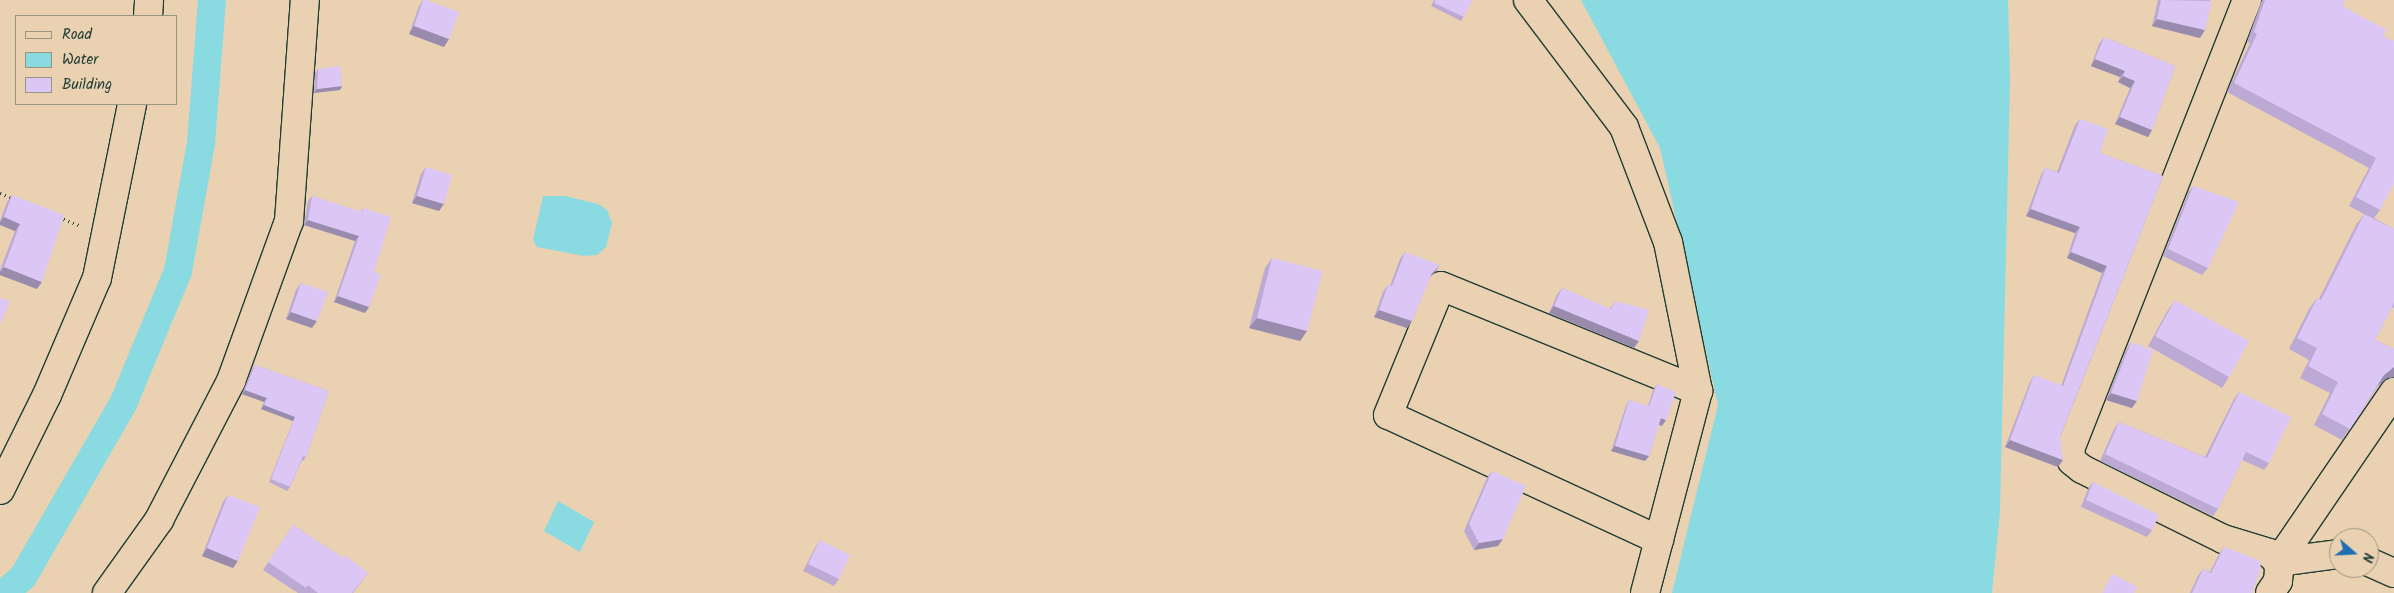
<!DOCTYPE html>
<style>
body{margin:0}
#map{position:relative;width:2394px;height:593px;overflow:hidden;background:#ead1b2;font-family:Kalam,sans-serif}
div>[style]{position:absolute}
[style*='--x']{left:calc(var(--x)*1px);top:calc(var(--y)*1px);width:calc(var(--w)*1px);rotate:calc(var(--a)*1deg)}
.water>*{inset:0;background:#89dbe1}
.canal>*{height:28px;margin:-14px;padding:0 14px;transform-origin:14px;border-radius:14px;background:#89dbe1}
.path>*{height:3px;margin-top:-1.5px;transform-origin:0;background:repeating-linear-gradient(90deg,#1f3d34 0 1px,transparent 0 5px)}
.roads{filter:drop-shadow(1px 0 #1f3d34) drop-shadow(-1px 0 #1f3d34) drop-shadow(0 1px #1f3d34) drop-shadow(0 -1px #1f3d34)}
.minor>*{height:28px;margin:-14px;padding:0 14px;transform-origin:14px;border-radius:14px;background:#ead1b2}
.tertiary>*{height:28px;margin:-14px;padding:0 14px;transform-origin:14px;border-radius:14px;background:#ead1b2}
.wall>*{inset:0;background:#bcaad4}
.shaded-wall>*{inset:0;background:#998bac}
.building>*{inset:0;background:#dbc6f6}
span{translate:-50% -50%;white-space:nowrap;text-align:center;line-height:1.15;-webkit-text-stroke:4.5px #ead1b2;paint-order:stroke}
.legend{position:absolute;left:15px;top:15px;width:162px;height:90px;box-sizing:border-box;background:#ead1b2;border:1px solid #999680;margin:0;padding:6px 9px;list-style:none;font-size:15px;color:#1f3d34}
.legend li{display:flex;align-items:center;gap:10px;height:25px}
.legend b{width:25px;border:1px solid #999680}
.north{position:absolute;left:2329px;top:528px;width:50px;height:50px;box-sizing:border-box;background:#ead1b2;border:1px solid #999680;border-radius:50%;rotate:109deg;font-size:14px;font-weight:700;line-height:20px;text-align:center;color:#1f3d34}
.north::after{content:'';display:block;margin:auto;width:18px;height:22px;background:#1f6fb2;clip-path:polygon(50% 0,100% 100%,50% 72%,0 100%)}
</style>
<div id="map">
<div class="water">
<i style="clip-path:polygon(1581px 0,2008px 0,2010px 79px,2000px 511px,1992px 593px,1672px 593px,1718px 405px,1660px 148px)"></i>
<i style="clip-path:polygon(543px 196px,565px 196px,598px 204px,607px 210px,612px 223px,606px 247px,597px 255px,584px 256px,537px 247px,533px 240px)"></i>
<i style="clip-path:polygon(558px 501px,594px 522px,580px 552px,544px 531px)"></i>
</div>
<div class="canal">
<i style="--x:5;--y:593;--w:24;--a:-42"></i>
<i style="--x:23;--y:577;--w:200;--a:-60"></i>
<i style="--x:123;--y:404;--w:144;--a:-67.5"></i>
<i style="--x:178;--y:271;--w:130;--a:-79.8"></i>
<i style="--x:201;--y:143;--w:143;--a:-85.6"></i>
</div>
<div class="path">
<i style="--x:0;--y:193;--w:15;--a:23"></i>
<i style="--x:59;--y:217;--w:24;--a:22"></i>
</div>
<div class="roads">
<div class="minor">
<i style="--x:1528;--y:0;--w:159;--a:52.9"></i>
<i style="--x:1624;--y:127;--w:123;--a:69.1"></i>
<i style="--x:1668;--y:242;--w:152;--a:78.6"></i>
<i style="--x:1698;--y:391;--w:209;--a:104.7"></i>
<i style="--x:2247;--y:0;--w:484;--a:111.5"></i>
<i style="--x:2070;--y:450;--w:11;--a:80"></i>
<i style="--x:2072;--y:461;--w:13;--a:39"></i>
<i style="--x:2082;--y:469;--w:157;--a:26.4"></i>
<i style="--x:2223;--y:539;--w:48;--a:16.9"></i>
<i style="--x:2269;--y:553;--w:13;--a:45"></i>
<i style="--x:2278;--y:562;--w:8;--a:83"></i>
<i style="--x:2279;--y:570;--w:11;--a:95"></i>
<i style="--x:2278;--y:581;--w:14;--a:124"></i>
<i style="--x:1659;--y:540;--w:298;--a:-155.2"></i>
<i style="--x:1388;--y:415;--w:139;--a:-67.7"></i>
<i style="--x:1441;--y:286;--w:278;--a:22.2"></i>
<i style="--x:2278;--y:562;--w:206;--a:-55.7"></i>
<i style="--x:2278;--y:562;--w:62;--a:-7.5"></i>
<i style="--x:2369;--y:562;--w:27;--a:24"></i>
<i style="--x:107;--y:593;--w:90;--a:-54.5"></i>
<i style="--x:159;--y:520;--w:157;--a:-62.6"></i>
<i style="--x:231;--y:381;--w:170;--a:-70.1"></i>
<i style="--x:289;--y:221;--w:222;--a:-85.9"></i>
</div>
<div class="tertiary">
<i style="--x:148;--y:16;--w:16;--a:-86"></i>
<i style="--x:0;--y:490;--w:106;--a:-63.7"></i>
<i style="--x:47;--y:395;--w:127;--a:-66.9"></i>
<i style="--x:97;--y:278;--w:177;--a:-78.6"></i>
</div>
</div>
<div class="wall">
<i style="clip-path:polygon(423px 0,444px 47px,409px 34px,419px 6px)"></i>
<i style="clip-path:polygon(1434px 0,1472px 0,1461px 21px,1431px 6px)"></i>
<i style="clip-path:polygon(2158px 0,2210px 0,2200px 38px,2152px 26px)"></i>
<i style="clip-path:polygon(2262px 0,2345px 0,2342px 6px,2383px 36px,2380px 210px,2374px 218px,2394px 229px,2394px 308px,2392px 307px,2375px 340px,2394px 349px,2394px 377px,2387px 378px,2378px 386px,2342px 440px,2314px 425px,2330px 393px,2300px 378px,2309px 360px,2289px 349px,2309px 309px,2317px 298px,2319px 299px,2356px 225px,2364px 214px,2349px 206px,2369px 168px,2227px 92px,2250px 43px,2247px 42px)"></i>
<i style="clip-path:polygon(2104px 37px,2175px 66px,2152px 130px,2148px 137px,2115px 124px,2130px 88px,2118px 82px,2120px 77px,2091px 66px,2099px 44px)"></i>
<i style="clip-path:polygon(318px 69px,342px 86px,340px 90px,314px 93px,315px 73px)"></i>
<i style="clip-path:polygon(2080px 119px,2100px 153px,2163px 176px,2060px 437px,2058px 467px,2005px 447px,2030px 382px,2034px 375px,2061px 386px,2102px 273px,2067px 258px,2075px 233px,2026px 216px,2041px 175px,2045px 168px,2057px 172px,2075px 125px)"></i>
<i style="clip-path:polygon(426px 167px,439px 211px,412px 203px,421px 174px)"></i>
<i style="clip-path:polygon(2193px 186px,2208px 268px,2202px 275px,2163px 256px,2188px 193px)"></i>
<i style="clip-path:polygon(12px 195px,37px 289px,0 275px,0 270px,15px 231px,0 225px,0 221px,7px 202px)"></i>
<i style="clip-path:polygon(312px 196px,361px 212px,363px 208px,374px 272px,369px 307px,365px 313px,334px 302px,355px 241px,304px 225px,308px 201px)"></i>
<i style="clip-path:polygon(1405px 252px,1435px 272px,1430px 277px,1412px 321px,1407px 328px,1374px 317px,1383px 292px,1388px 285px,1390px 286px,1400px 259px)"></i>
<i style="clip-path:polygon(1272px 258px,1307px 331px,1300px 341px,1249px 328px,1265px 268px)"></i>
<i style="clip-path:polygon(301px 283px,312px 328px,286px 319px,296px 290px)"></i>
<i style="clip-path:polygon(1562px 288px,1610px 309px,1615px 301px,1634px 348px,1549px 313px,1557px 295px)"></i>
<i style="clip-path:polygon(2175px 300px,2229px 377px,2222px 388px,2148px 346px,2168px 310px)"></i>
<i style="clip-path:polygon(2131px 342px,2132px 408px,2106px 400px,2126px 350px)"></i>
<i style="clip-path:polygon(255px 365px,329px 391px,306px 457px,303px 461px,302px 460px,290px 487px,287px 491px,269px 482px,293px 421px,261px 409px,264px 402px,242px 394px,252px 369px)"></i>
<i style="clip-path:polygon(1657px 384px,1662px 426px,1659px 424px,1649px 456px,1645px 461px,1611px 451px,1626px 406px,1629px 400px,1648px 406px,1653px 390px)"></i>
<i style="clip-path:polygon(2239px 392px,2269px 463px,2264px 470px,2242px 460px,2218px 509px,2213px 516px,2100px 461px,2114px 429px,2119px 422px,2205px 457px,2234px 399px)"></i>
<i style="clip-path:polygon(1492px 471px,1503px 539px,1498px 546px,1474px 550px,1464px 531px,1487px 478px)"></i>
<i style="clip-path:polygon(2093px 482px,2152px 530px,2147px 537px,2081px 507px,2088px 489px)"></i>
<i style="clip-path:polygon(228px 495px,233px 568px,202px 556px,223px 502px)"></i>
<i style="clip-path:polygon(293px 525px,343px 558px,368px 573px,353px 593px,298px 593px,263px 570px)"></i>
<i style="clip-path:polygon(820px 540px,839px 579px,834px 586px,803px 571px,815px 548px)"></i>
<i style="clip-path:polygon(2224px 547px,2252px 593px,2190px 593px,2198px 576px,2203px 569px,2210px 572px,2219px 554px)"></i>
</div>
<div class="shaded-wall">
<i style="clip-path:polygon(2157px 19px,2205px 30px,2200px 38px,2152px 26px)"></i>
<i style="clip-path:polygon(414px 26px,449px 39px,444px 47px,409px 34px)"></i>
<i style="clip-path:polygon(2095px 59px,2125px 71px,2120px 77px,2091px 66px)"></i>
<i style="clip-path:polygon(2123px 76px,2135px 81px,2130px 88px,2118px 82px)"></i>
<i style="clip-path:polygon(342px 86px,340px 90px,314px 93px,317px 89px)"></i>
<i style="clip-path:polygon(2120px 117px,2152px 130px,2148px 137px,2115px 124px)"></i>
<i style="clip-path:polygon(417px 196px,444px 204px,439px 211px,412px 203px)"></i>
<i style="clip-path:polygon(2031px 209px,2080px 227px,2075px 233px,2026px 216px)"></i>
<i style="clip-path:polygon(4px 217px,20px 224px,15px 231px,0 225px,0 222px)"></i>
<i style="clip-path:polygon(308px 220px,359px 236px,355px 241px,304px 225px)"></i>
<i style="clip-path:polygon(2071px 252px,2107px 266px,2102px 273px,2067px 258px)"></i>
<i style="clip-path:polygon(1440px 265px,1435px 272px,1427px 280px,1432px 273px)"></i>
<i style="clip-path:polygon(4px 267px,42px 282px,37px 289px,0 275px,0 272px)"></i>
<i style="clip-path:polygon(338px 296px,369px 307px,365px 313px,334px 302px)"></i>
<i style="clip-path:polygon(1554px 306px,1639px 341px,1634px 348px,1549px 313px)"></i>
<i style="clip-path:polygon(1379px 310px,1412px 321px,1407px 328px,1374px 317px)"></i>
<i style="clip-path:polygon(291px 312px,317px 321px,312px 328px,286px 319px)"></i>
<i style="clip-path:polygon(1257px 318px,1307px 331px,1300px 341px,1249px 328px)"></i>
<i style="clip-path:polygon(2394px 367px,2394px 377px,2387px 378px,2376px 387px,2384px 375px)"></i>
<i style="clip-path:polygon(245px 390px,267px 398px,264px 402px,242px 394px)"></i>
<i style="clip-path:polygon(2111px 393px,2137px 401px,2132px 408px,2106px 400px)"></i>
<i style="clip-path:polygon(264px 405px,295px 417px,293px 421px,261px 409px)"></i>
<i style="clip-path:polygon(1661px 418px,1666px 420px,1662px 426px,1657px 424px)"></i>
<i style="clip-path:polygon(2010px 440px,2063px 460px,2058px 467px,2005px 447px)"></i>
<i style="clip-path:polygon(1615px 446px,1649px 456px,1645px 461px,1611px 451px)"></i>
<i style="clip-path:polygon(1503px 539px,1498px 546px,1474px 550px,1479px 543px)"></i>
<i style="clip-path:polygon(207px 548px,238px 561px,233px 568px,202px 556px)"></i>
</div>
<div class="building">
<i style="clip-path:polygon(423px 0,426px 0,459px 12px,449px 39px,414px 26px)"></i>
<i style="clip-path:polygon(1435px 0,1472px 0,1464px 17px,1434px 3px)"></i>
<i style="clip-path:polygon(2161px 0,2212px 1px,2205px 30px,2157px 19px)"></i>
<i style="clip-path:polygon(2265px 0,2345px 0,2342px 6px,2387px 30px,2383px 36px,2394px 41px,2394px 183px,2380px 210px,2356px 197px,2376px 158px,2234px 83px,2257px 34px,2254px 32px)"></i>
<i style="clip-path:polygon(2104px 37px,2175px 66px,2152px 130px,2120px 117px,2135px 81px,2123px 76px,2125px 71px,2095px 59px)"></i>
<i style="clip-path:polygon(340px 66px,342px 86px,317px 89px,318px 69px)"></i>
<i style="clip-path:polygon(2080px 119px,2108px 129px,2100px 153px,2163px 176px,2060px 437px,2063px 460px,2010px 440px,2034px 375px,2063px 386px,2107px 266px,2071px 252px,2080px 227px,2031px 209px,2045px 168px,2059px 173px)"></i>
<i style="clip-path:polygon(426px 167px,452px 175px,444px 204px,417px 196px)"></i>
<i style="clip-path:polygon(2193px 186px,2239px 202px,2208px 268px,2168px 249px)"></i>
<i style="clip-path:polygon(12px 195px,64px 215px,42px 282px,4px 267px,20px 224px,4px 217px)"></i>
<i style="clip-path:polygon(312px 196px,362px 212px,363px 208px,391px 217px,374px 272px,381px 275px,369px 307px,338px 296px,359px 236px,308px 220px)"></i>
<i style="clip-path:polygon(2364px 214px,2394px 229px,2394px 303px,2375px 340px,2394px 349px,2394px 367px,2384px 375px,2350px 429px,2322px 414px,2338px 382px,2308px 366px,2317px 348px,2297px 338px,2317px 298px,2321px 300px)"></i>
<i style="clip-path:polygon(1405px 252px,1440px 265px,1432px 273px,1412px 321px,1379px 310px,1388px 285px,1392px 286px)"></i>
<i style="clip-path:polygon(1272px 258px,1323px 271px,1307px 331px,1257px 318px)"></i>
<i style="clip-path:polygon(301px 283px,328px 292px,317px 321px,291px 312px)"></i>
<i style="clip-path:polygon(1562px 288px,1611px 309px,1615px 301px,1649px 310px,1639px 341px,1554px 306px)"></i>
<i style="clip-path:polygon(0 298px,10px 301px,0 325px)"></i>
<i style="clip-path:polygon(2175px 300px,2249px 341px,2229px 377px,2155px 336px)"></i>
<i style="clip-path:polygon(2131px 342px,2153px 350px,2137px 401px,2111px 393px)"></i>
<i style="clip-path:polygon(255px 365px,329px 391px,306px 457px,303px 456px,290px 487px,271px 479px,295px 417px,264px 405px,267px 398px,245px 390px)"></i>
<i style="clip-path:polygon(1657px 384px,1676px 392px,1666px 420px,1661px 418px,1649px 456px,1615px 446px,1629px 400px,1649px 406px)"></i>
<i style="clip-path:polygon(2239px 392px,2291px 417px,2269px 463px,2246px 452px,2218px 509px,2105px 454px,2119px 422px,2207px 458px)"></i>
<i style="clip-path:polygon(1492px 471px,1526px 486px,1503px 539px,1479px 543px,1469px 524px)"></i>
<i style="clip-path:polygon(2093px 482px,2159px 515px,2152px 530px,2086px 500px)"></i>
<i style="clip-path:polygon(228px 495px,260px 507px,238px 561px,207px 548px)"></i>
<i style="clip-path:polygon(293px 525px,343px 558px,345px 555px,368px 573px,352px 593px,318px 593px,308px 585px,306px 588px,268px 562px)"></i>
<i style="clip-path:polygon(820px 540px,850px 555px,839px 579px,808px 564px)"></i>
<i style="clip-path:polygon(2224px 547px,2259px 560px,2261px 567px,2252px 593px,2192px 593px,2203px 569px,2211px 573px)"></i>
<i style="clip-path:polygon(2112px 574px,2137px 587px,2134px 593px,2102px 593px)"></i>
</div>
<ul class="legend">
<li><b style="height:6px;background:#ead1b2"></b>Road</li>
<li><b style="height:14px;background:#89dbe1"></b>Water</li>
<li><b style="height:14px;background:#dbc6f6"></b>Building</li>
</ul>
<div class="north">N</div>
</div>
